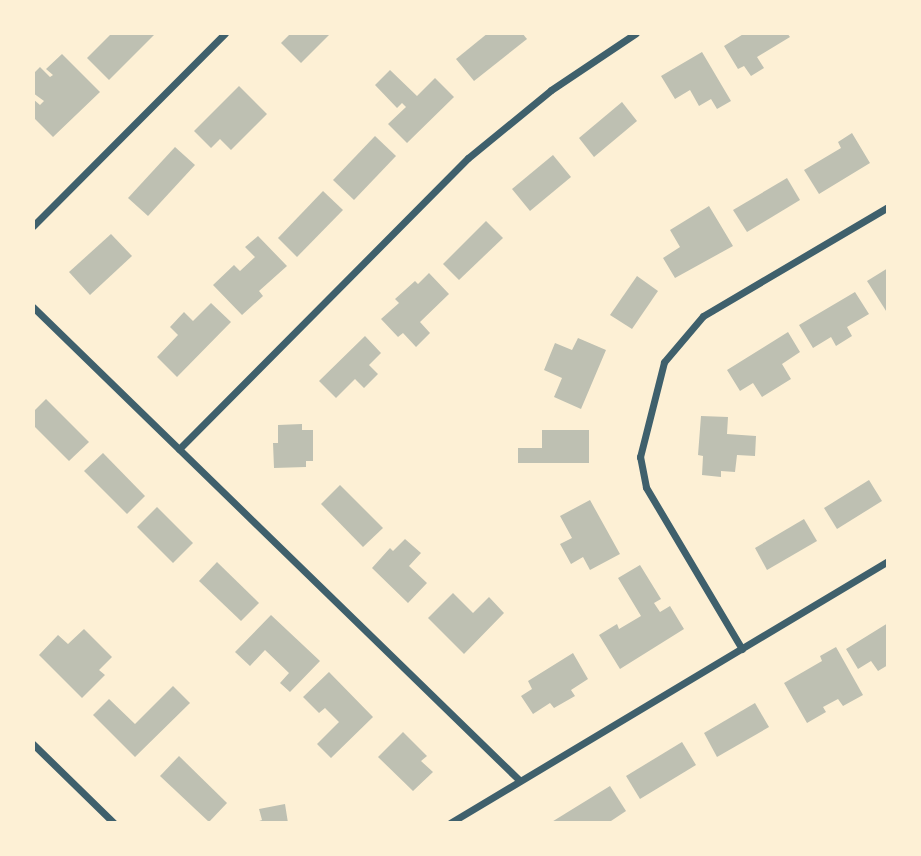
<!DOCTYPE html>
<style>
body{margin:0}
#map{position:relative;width:921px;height:856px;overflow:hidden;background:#fdf0d5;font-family:"Noto Serif",serif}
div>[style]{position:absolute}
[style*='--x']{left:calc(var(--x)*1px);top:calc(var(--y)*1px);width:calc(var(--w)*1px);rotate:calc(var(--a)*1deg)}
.building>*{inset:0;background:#bec0b2}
.minor>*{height:7px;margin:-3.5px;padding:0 3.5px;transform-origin:3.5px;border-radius:3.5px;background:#3f606c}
span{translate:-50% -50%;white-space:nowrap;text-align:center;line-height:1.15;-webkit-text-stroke:5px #fdf0d5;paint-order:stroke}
.frame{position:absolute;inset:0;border:35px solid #fdf0d5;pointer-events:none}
</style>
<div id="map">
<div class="building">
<i style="clip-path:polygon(112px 33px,156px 33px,109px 80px,87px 58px)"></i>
<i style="clip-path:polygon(291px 33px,331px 33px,301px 63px,281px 43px)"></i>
<i style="clip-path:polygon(488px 33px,522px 33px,527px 39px,474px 81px,456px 59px)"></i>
<i style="clip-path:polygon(745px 33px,787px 33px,790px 37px,757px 57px,764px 68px,751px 76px,744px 66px,738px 69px,724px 46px)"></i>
<i style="clip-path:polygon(702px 52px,731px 101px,717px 109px,711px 99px,699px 106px,690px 90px,675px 99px,661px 76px)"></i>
<i style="clip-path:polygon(62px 54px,100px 92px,53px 137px,33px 117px,33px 99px,40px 105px,44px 101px,33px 93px,33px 74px,40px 67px,50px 77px,53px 75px,46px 69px)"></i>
<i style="clip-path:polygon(390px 70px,417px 96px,435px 78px,454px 97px,407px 143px,388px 124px,406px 107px,402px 103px,397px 108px,375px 85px)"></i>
<i style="clip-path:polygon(239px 86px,267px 114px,231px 150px,220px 139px,211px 148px,194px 131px)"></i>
<i style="clip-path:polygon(622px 102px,637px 121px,594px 157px,579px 138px)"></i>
<i style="clip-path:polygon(852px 133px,870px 163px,819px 194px,804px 170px,841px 148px,838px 142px)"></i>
<i style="clip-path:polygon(375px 136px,396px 156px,354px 200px,333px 180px)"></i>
<i style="clip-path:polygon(175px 147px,195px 165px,148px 216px,128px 198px)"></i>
<i style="clip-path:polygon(553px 155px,571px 177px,530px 211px,512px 189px)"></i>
<i style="clip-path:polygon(787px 178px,800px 200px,747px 232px,733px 210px)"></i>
<i style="clip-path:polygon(323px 191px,343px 210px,297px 257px,278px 238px)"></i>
<i style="clip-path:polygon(709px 206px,733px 246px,675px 278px,663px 258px,680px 247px,670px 230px)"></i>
<i style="clip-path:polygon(486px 221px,503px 238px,459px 280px,443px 264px)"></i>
<i style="clip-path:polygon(111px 234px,132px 256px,90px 295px,69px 272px)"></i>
<i style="clip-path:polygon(258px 236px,287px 266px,259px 291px,263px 296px,242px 315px,213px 285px,234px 265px,240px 271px,255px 257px,245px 247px)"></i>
<i style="clip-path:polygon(888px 268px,888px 314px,867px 281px)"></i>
<i style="clip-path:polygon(429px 273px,449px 294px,420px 322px,430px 333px,416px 347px,403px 333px,398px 337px,381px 319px,399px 303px,395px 299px,415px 281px,418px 284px)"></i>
<i style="clip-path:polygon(637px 276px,658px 291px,632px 329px,610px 315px)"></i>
<i style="clip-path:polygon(855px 292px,869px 314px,847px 327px,852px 336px,836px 346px,831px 337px,813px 348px,799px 325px)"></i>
<i style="clip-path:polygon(211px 303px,231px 322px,177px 377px,157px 357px,178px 335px,170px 327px,184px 312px,193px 321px)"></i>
<i style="clip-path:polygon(788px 332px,800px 352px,782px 364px,791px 379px,762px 397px,753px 383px,740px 391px,727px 370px)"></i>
<i style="clip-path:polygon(365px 336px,381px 353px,369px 365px,378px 374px,364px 388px,355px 379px,336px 398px,319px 381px)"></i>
<i style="clip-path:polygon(578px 338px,606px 350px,581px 409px,554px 397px,562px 378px,544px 370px,555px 343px,572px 350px)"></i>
<i style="clip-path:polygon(46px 399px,89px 442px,69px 461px,33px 425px,33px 412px)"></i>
<i style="clip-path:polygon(701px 416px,728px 417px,727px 434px,756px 436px,755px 456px,737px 455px,735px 472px,721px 471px,721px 477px,702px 475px,703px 456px,698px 455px)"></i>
<i style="clip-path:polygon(302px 424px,302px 430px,313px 430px,313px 461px,306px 461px,306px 467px,274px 468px,273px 443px,278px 443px,278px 425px)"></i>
<i style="clip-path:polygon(542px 430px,589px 430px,589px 463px,518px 463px,518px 448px,542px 448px)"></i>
<i style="clip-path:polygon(103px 453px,145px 496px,127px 514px,84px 471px)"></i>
<i style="clip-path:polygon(869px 480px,882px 501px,837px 529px,824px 508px)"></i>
<i style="clip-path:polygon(340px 485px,383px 528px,363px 547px,321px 504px)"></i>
<i style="clip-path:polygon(590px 500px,620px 554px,590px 570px,583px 557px,571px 564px,560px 544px,572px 538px,560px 516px)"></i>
<i style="clip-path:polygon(157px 507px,193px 543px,173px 563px,137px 527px)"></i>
<i style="clip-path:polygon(804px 519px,817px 541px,767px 570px,755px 548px)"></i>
<i style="clip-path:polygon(405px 539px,421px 553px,409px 566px,427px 583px,408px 603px,372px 568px,390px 548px,393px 551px)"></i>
<i style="clip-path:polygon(217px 562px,259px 603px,241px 621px,199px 581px)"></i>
<i style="clip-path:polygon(640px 565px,661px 599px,654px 603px,660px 612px,670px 606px,684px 629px,620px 669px,599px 635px,617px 624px,619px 629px,641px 616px,618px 578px)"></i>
<i style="clip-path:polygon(453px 593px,473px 613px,489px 597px,504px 613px,464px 654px,428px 618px)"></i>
<i style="clip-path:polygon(271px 615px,320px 661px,290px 692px,280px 683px,289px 673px,265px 650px,250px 666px,235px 652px)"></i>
<i style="clip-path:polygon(888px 623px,888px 665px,878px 671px,871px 661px,858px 669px,846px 649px)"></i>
<i style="clip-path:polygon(84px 629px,112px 657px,99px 670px,105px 675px,82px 698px,39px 655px,58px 635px,68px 644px)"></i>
<i style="clip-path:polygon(836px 647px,863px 695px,843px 706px,838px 699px,823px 707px,826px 712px,807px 723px,784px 683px,822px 661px,820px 656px)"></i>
<i style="clip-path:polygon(573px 653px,588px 679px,571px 690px,575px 696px,554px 708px,550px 703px,533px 714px,521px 696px,532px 689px,528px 681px)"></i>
<i style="clip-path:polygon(329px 672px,373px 717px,331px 758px,317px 744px,339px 722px,325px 708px,319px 713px,303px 697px)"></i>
<i style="clip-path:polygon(173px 686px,190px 703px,135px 757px,93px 715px,109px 699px,135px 724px)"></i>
<i style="clip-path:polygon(755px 703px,769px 727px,717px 757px,704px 733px)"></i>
<i style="clip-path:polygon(403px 732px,427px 756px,421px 761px,433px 772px,413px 791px,378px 757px)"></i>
<i style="clip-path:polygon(682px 742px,696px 765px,640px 799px,626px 776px)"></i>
<i style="clip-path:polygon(179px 756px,227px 803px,209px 822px,160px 776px)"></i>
<i style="clip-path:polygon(610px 786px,626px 811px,608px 823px,550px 823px)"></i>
<i style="clip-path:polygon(285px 804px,288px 823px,253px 823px,262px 820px,259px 809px)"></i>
</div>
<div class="minor">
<i style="--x:33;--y:226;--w:272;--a:-45.1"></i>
<i style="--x:33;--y:307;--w:678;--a:44.22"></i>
<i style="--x:179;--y:449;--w:410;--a:-45.2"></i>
<i style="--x:468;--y:158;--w:107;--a:-39.3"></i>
<i style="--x:551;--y:90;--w:102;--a:-33.8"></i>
<i style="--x:742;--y:649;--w:188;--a:-120.7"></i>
<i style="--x:646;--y:487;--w:31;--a:-101"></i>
<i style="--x:640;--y:457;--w:98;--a:-75.8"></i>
<i style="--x:664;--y:362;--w:60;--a:-49.7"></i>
<i style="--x:703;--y:316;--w:215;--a:-30.5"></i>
<i style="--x:33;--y:744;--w:113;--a:44.3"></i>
<i style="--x:450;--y:823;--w:510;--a:-30.89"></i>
</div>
<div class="frame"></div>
</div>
